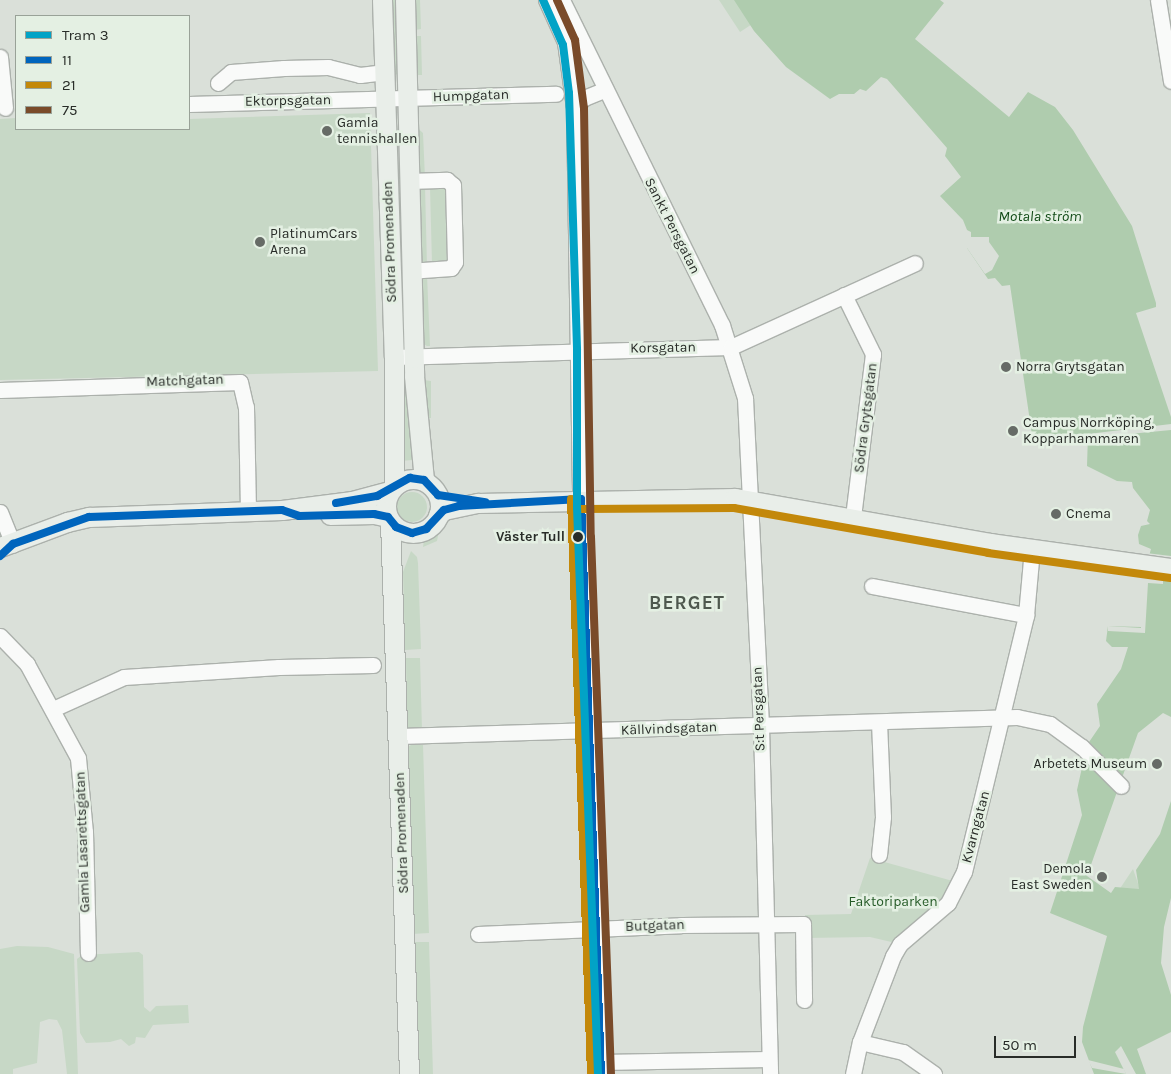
<!DOCTYPE html>
<meta charset="utf-8">
<style>
body{margin:0}
#map{position:relative;width:1171px;height:1074px;overflow:hidden;background:#dae0d9;font-family:Karla,sans-serif}
div>[style]{position:absolute}
[style*='--x']{left:calc(var(--x)*1px);top:calc(var(--y)*1px);width:calc(var(--w)*1px);rotate:calc(var(--a)*1deg)}
.green>*{inset:0;background:#c7d8c6}
.round{border-radius:50%}
.water>*{inset:0;background:#afccae}
.pier>*{inset:0;background:#dae0d9}
.roads{filter:drop-shadow(1px 0 #acb1ac) drop-shadow(-1px 0 #acb1ac) drop-shadow(0 1px #acb1ac) drop-shadow(0 -1px #acb1ac)}
.minor>*{height:15px;margin:-7.5px;padding:0 7.5px;transform-origin:7.5px;border-radius:7.5px;background:#f9faf9}
.major>*{height:19px;margin:-9.5px;padding:0 9.5px;transform-origin:9.5px;border-radius:9.5px;background:#e9eee9}
.major>.ring{margin:-9.5px;padding:0;box-sizing:content-box;background:none;border:19px solid #e9eee9;border-radius:50%}
.bus-1>*{height:8px;margin:-4px;padding:0 4px;transform-origin:4px;border-radius:4px;background:#0065bd}
.bus-2>*{height:8px;margin:-4px;padding:0 4px;transform-origin:4px;border-radius:4px;background:#c3880a}
.bus-3>*{height:8px;margin:-4px;padding:0 4px;transform-origin:4px;border-radius:4px;background:#7a4b2a}
.tram-1>*{height:8px;margin:-4px;padding:0 4px;transform-origin:4px;border-radius:4px;background:#02a3c6}
.dots>*{width:14px;height:14px;translate:-50% -50%;box-sizing:border-box;border:2px solid #e4f0e3;border-radius:50%}
span{translate:-50% -50%;white-space:nowrap;text-align:center;line-height:1.15;-webkit-text-stroke:5px #e4f0e3;paint-order:stroke}
.street-label{font-size:14px;color:#282c28}
.poi-label{font-size:14px;color:#282c28}
.left{translate:0 -50%;text-align:left}
.right{translate:-100% -50%;text-align:right}
.stop-label{font-size:14px;color:#282c28;font-weight:700}
.park-label{font-size:14px;color:#255b27}
.water-label{font-size:15px;color:#124b17;font-style:italic}
.district-label{font-size:19px;color:#4e584e;font-weight:700;letter-spacing:1px}
.legend{position:absolute;left:15px;top:15px;width:175px;height:115px;box-sizing:border-box;background:#e4f0e3;border:1px solid #99a298;margin:0;padding:6px 9px;list-style:none;font-size:15px;color:#282c28}
.legend li{display:flex;align-items:center;gap:10px;height:25px}
.legend b{width:25px;border:1px solid #99a298}
.scale{position:absolute;left:994px;top:1036px;width:82px;height:22px;box-sizing:border-box;border:2px solid #282c28;border-top:0;padding-left:6px;font-size:15px;line-height:18px;white-space:nowrap;color:#282c28;-webkit-text-stroke:4px #e4f0e3;paint-order:stroke}
</style>
<div id="map">
<div class="green">
<i style="clip-path:polygon(386px 0,399px 0,401px 74px,388px 75px)"></i>
<i style="clip-path:polygon(414px 0,420px 0,421px 29px,415px 30px)"></i>
<i style="clip-path:polygon(719px 0,752px 0,760px 19px,740px 32px)"></i>
<i style="clip-path:polygon(415px 36px,421px 36px,422px 75px,410px 75px,416px 60px)"></i>
<i style="clip-path:polygon(370px 113px,378px 371px,0 380px,0 119px,16px 118px,16px 129px,189px 129px,189px 119px)"></i>
<i style="clip-path:polygon(414px 125px,423px 133px,425px 178px,419px 178px)"></i>
<i style="clip-path:polygon(420px 186px,425px 186px,427px 266px,422px 267px)"></i>
<i style="clip-path:polygon(430px 187px,444px 187px,445px 190px,447px 263px,432px 264px)"></i>
<i style="clip-path:polygon(427px 275px,430px 346px,427px 346px,419px 341px,418px 321px,423px 312px,422px 276px)"></i>
<i style="clip-path:polygon(399px 379px,411px 379px,413px 460px,400px 461px)"></i>
<i style="clip-path:polygon(417px 379px,431px 381px,431px 418px,426px 418px,426px 394px)"></i>
<i class="round" style="left:397px;top:492px;width:30px;height:30px"></i>
<i style="clip-path:polygon(440px 526px,437px 541px,423px 547px,424px 540px)"></i>
<i style="clip-path:polygon(411px 551px,417px 557px,418px 563px,421px 649px,405px 650px,403px 572px)"></i>
<i style="clip-path:polygon(406px 658px,420px 658px,422px 730px,407px 729px)"></i>
<i style="clip-path:polygon(411px 745px,423px 745px,429px 933px,412px 934px,408px 747px)"></i>
<i style="clip-path:polygon(870px 858px,960px 883px,900px 944px,870px 937px,806px 938px,805px 915px,851px 914px)"></i>
<i style="clip-path:polygon(1133px 869px,1140px 889px,1119px 890px)"></i>
<i style="clip-path:polygon(413px 942px,429px 942px,433px 1074px,418px 1074px)"></i>
<i style="clip-path:polygon(17px 946px,48px 947px,74px 954px,78px 1074px,67px 1074px,62px 1030px,57px 1020px,49px 1019px,40px 1022px,37px 1063px,13px 1069px,13px 1074px,0 1074px,0 949px)"></i>
<i style="clip-path:polygon(139px 952px,143px 955px,144px 1007px,150px 1012px,156px 1006px,188px 1005px,189px 1023px,153px 1025px,145px 1038px,136px 1037px,135px 1043px,129px 1046px,121px 1039px,110px 1042px,86px 1043px,80px 1033px,77px 959px,82px 955px)"></i>
</div>
<div class="water">
<i style="clip-path:polygon(734px 0,940px 0,944px 3px,915px 39px,1009px 117px,1028px 92px,1055px 107px,1073px 130px,1132px 226px,1156px 303px,1156px 307px,1136px 313px,1171px 417px,1171px 717px,1163px 713px,1138px 733px,1087px 876px,1111px 893px,1115px 887px,1139px 889px,1136px 870px,1160px 834px,1171px 801px,1171px 898px,1164px 927px,1161px 963px,1171px 995px,1171px 1032px,1137px 1049px,1146px 1074px,1136px 1074px,1121px 1046px,1115px 1052px,1126px 1074px,1094px 1074px,1082px 1042px,1083px 1027px,1107px 936px,1050px 913px,1082px 815px,1077px 790px,1087px 745px,1100px 726px,1097px 704px,1121px 669px,1128px 647px,1112px 647px,1106px 641px,1108px 626px,1141px 627px,1143px 577px,1151px 549px,1139px 544px,1138px 535px,1141px 526px,1150px 524px,1147px 521px,1150px 510px,1133px 488px,1132px 482px,1117px 481px,1087px 466px,1088px 434px,1032px 435px,1010px 285px,1002px 286px,995px 278px,988px 279px,967px 248px,967px 230px,963px 220px,940px 196px,961px 177px,945px 156px,947px 148px,887px 79px,881px 77px,866px 91px,860px 89px,854px 94px,839px 94px,830px 99px,786px 67px,754px 31px)"></i>
</div>
<div class="pier">
<i style="clip-path:polygon(965px 229px,971px 232px,971px 237px,989px 237px,989px 242px,999px 256px,992px 270px,985px 274px,967px 248px)"></i>
<i style="clip-path:polygon(1171px 424px,1171px 430px,1088px 438px,1088px 434px)"></i>
<i style="clip-path:polygon(1146px 553px,1171px 556px,1171px 579px,1163px 578px,1163px 584px,1148px 583px,1145px 633px,1108px 631px,1108px 626px,1141px 628px,1140px 575px)"></i>
<i style="clip-path:polygon(1088px 1060px,1124px 1069px,1126px 1074px,1092px 1068px)"></i>
</div>
<div class="roads">
<div class="minor">
<i style="--x:546;--y:0;--w:46;--a:65.7"></i>
<i style="--x:565;--y:42;--w:67;--a:82.2"></i>
<i style="--x:574;--y:108;--w:429;--a:89.1"></i>
<i style="--x:581;--y:537;--w:537;--a:87.87"></i>
<i style="--x:562;--y:0;--w:362;--a:63.8"></i>
<i style="--x:722;--y:325;--w:77;--a:72.5"></i>
<i style="--x:745;--y:398;--w:328;--a:87.2"></i>
<i style="--x:761;--y:726;--w:348;--a:88.5"></i>
<i style="--x:1158;--y:0;--w:82;--a:80.9"></i>
<i style="--x:0;--y:57;--w:51;--a:84.4"></i>
<i style="--x:218;--y:83;--w:17;--a:-40"></i>
<i style="--x:231;--y:72;--w:53;--a:-4.3"></i>
<i style="--x:284;--y:68;--w:44;--a:-1.3"></i>
<i style="--x:328;--y:67;--w:33;--a:14"></i>
<i style="--x:360;--y:75;--w:25;--a:-7"></i>
<i style="--x:189;--y:104;--w:367;--a:-1.6"></i>
<i style="--x:574;--y:108;--w:14;--a:-45"></i>
<i style="--x:584;--y:98;--w:22;--a:-22"></i>
<i style="--x:409;--y:181;--w:38;--a:-2"></i>
<i style="--x:447;--y:180;--w:8;--a:40"></i>
<i style="--x:453;--y:185;--w:77;--a:88.5"></i>
<i style="--x:455;--y:262;--w:7;--a:124"></i>
<i style="--x:451;--y:268;--w:39;--a:176"></i>
<i style="--x:844;--y:295;--w:66;--a:63.8"></i>
<i style="--x:873;--y:354;--w:165;--a:97"></i>
<i style="--x:394;--y:357;--w:337;--a:-1.7"></i>
<i style="--x:731;--y:347;--w:202;--a:-24.5"></i>
<i style="--x:0;--y:390;--w:240;--a:-1.9"></i>
<i style="--x:240;--y:382;--w:26;--a:77"></i>
<i style="--x:246;--y:407;--w:104;--a:88.9"></i>
<i style="--x:0;--y:512;--w:35;--a:68"></i>
<i style="--x:872;--y:586;--w:157;--a:10.7"></i>
<i style="--x:0;--y:636;--w:39;--a:46"></i>
<i style="--x:27;--y:664;--w:107;--a:61.5"></i>
<i style="--x:78;--y:758;--w:74;--a:84.6"></i>
<i style="--x:85;--y:832;--w:121;--a:88.6"></i>
<i style="--x:53;--y:709;--w:78;--a:-24.3"></i>
<i style="--x:124;--y:677;--w:155;--a:-3.7"></i>
<i style="--x:279;--y:667;--w:94;--a:-1.2"></i>
<i style="--x:879;--y:722;--w:95;--a:87.6"></i>
<i style="--x:883;--y:817;--w:38;--a:96"></i>
<i style="--x:399;--y:736;--w:618;--a:-1.76"></i>
<i style="--x:1017;--y:717;--w:34;--a:12"></i>
<i style="--x:1050;--y:724;--w:39;--a:36"></i>
<i style="--x:1082;--y:747;--w:55;--a:45"></i>
<i style="--x:478;--y:934;--w:203;--a:-2.5"></i>
<i style="--x:681;--y:925;--w:122;--a:-0.5"></i>
<i style="--x:803;--y:924;--w:76;--a:89.2"></i>
<i style="--x:860;--y:1042;--w:44;--a:13.1"></i>
<i style="--x:903;--y:1052;--w:38;--a:35"></i>
<i style="--x:601;--y:1062;--w:168;--a:-1"></i>
<i style="--x:853;--y:1074;--w:33;--a:-78"></i>
<i style="--x:860;--y:1042;--w:92;--a:-69"></i>
<i style="--x:893;--y:956;--w:14;--a:-60"></i>
<i style="--x:900;--y:944;--w:63;--a:-40.5"></i>
<i style="--x:948;--y:903;--w:35;--a:-63"></i>
<i style="--x:964;--y:872;--w:264;--a:-76.4"></i>
<i style="--x:1026;--y:615;--w:66;--a:-84.8"></i>
</div>
<div class="major">
<i style="--x:382;--y:0;--w:357;--a:88.1"></i>
<i style="--x:394;--y:357;--w:128;--a:90"></i>
<i style="--x:405;--y:0;--w:376;--a:88.6"></i>
<i style="--x:414;--y:376;--w:104;--a:84.5"></i>
<i class="ring" style="left:386px;top:479px;width:35px;height:35px"></i>
<i style="--x:330;--y:515;--w:44;--a:-1.3"></i>
<i style="--x:374;--y:514;--w:14;--a:12"></i>
<i style="--x:438;--y:515;--w:8;--a:-40"></i>
<i style="--x:444;--y:510;--w:35;--a:-12"></i>
<i style="--x:478;--y:503;--w:257;--a:-1.1"></i>
<i style="--x:735;--y:498;--w:259;--a:10"></i>
<i style="--x:990;--y:543;--w:183;--a:7.9"></i>
<i style="--x:390;--y:521;--w:553;--a:88.03"></i>
<i style="--x:0;--y:547;--w:72;--a:-20.5"></i>
<i style="--x:67;--y:522;--w:23;--a:-13"></i>
<i style="--x:89;--y:517;--w:193;--a:-2.1"></i>
<i style="--x:282;--y:510;--w:71;--a:-7.3"></i>
<i style="--x:352;--y:501;--w:38;--a:-15"></i>
</div>
</div>
<div class="bus-1">
<i style="--x:581;--y:499;--w:575;--a:88.01"></i>
<i style="--x:336;--y:503;--w:42;--a:-9.7"></i>
<i style="--x:377;--y:496;--w:38;--a:-29"></i>
<i style="--x:410;--y:478;--w:14;--a:8"></i>
<i style="--x:424;--y:480;--w:21;--a:47"></i>
<i style="--x:438;--y:495;--w:48;--a:8.5"></i>
<i style="--x:0;--y:556;--w:18;--a:-43"></i>
<i style="--x:13;--y:544;--w:81;--a:-19.6"></i>
<i style="--x:89;--y:517;--w:193;--a:-2.1"></i>
<i style="--x:282;--y:510;--w:18;--a:19"></i>
<i style="--x:299;--y:516;--w:75;--a:-1.5"></i>
<i style="--x:374;--y:514;--w:14;--a:12"></i>
<i style="--x:388;--y:517;--w:13;--a:51"></i>
<i style="--x:396;--y:527;--w:17;--a:21"></i>
<i style="--x:412;--y:533;--w:15;--a:-16"></i>
<i style="--x:426;--y:529;--w:26;--a:-47"></i>
<i style="--x:444;--y:510;--w:16;--a:-15"></i>
<i style="--x:459;--y:506;--w:122;--a:-3.3"></i>
</div>
<div class="bus-2">
<i style="--x:571;--y:499;--w:575;--a:88.01"></i>
<i style="--x:581;--y:509;--w:153;--a:-0.4"></i>
<i style="--x:734;--y:508;--w:258;--a:10"></i>
<i style="--x:988;--y:553;--w:184;--a:7.8"></i>
</div>
<div class="bus-3">
<i style="--x:557;--y:0;--w:44;--a:65.8"></i>
<i style="--x:575;--y:40;--w:69;--a:82.5"></i>
<i style="--x:584;--y:108;--w:429;--a:89.1"></i>
<i style="--x:591;--y:537;--w:537;--a:87.87"></i>
</div>
<div class="tram-1">
<i style="--x:543;--y:0;--w:49;--a:66"></i>
<i style="--x:563;--y:45;--w:48;--a:82.9"></i>
<i style="--x:569;--y:93;--w:257;--a:88.2"></i>
<i style="--x:577;--y:350;--w:157;--a:90"></i>
<i style="--x:577;--y:507;--w:567;--a:87.88"></i>
</div>
<div class="dots">
<i style="left:327px;top:131px;background:#666b66"></i>
<i style="left:260px;top:242px;background:#666b66"></i>
<i style="left:1006px;top:367px;background:#666b66"></i>
<i style="left:1013px;top:431px;background:#666b66"></i>
<i style="left:1056px;top:514px;background:#666b66"></i>
<i style="left:578px;top:537px;background:#282c28"></i>
<i style="left:1157px;top:764px;background:#666b66"></i>
<i style="left:1102px;top:877px;background:#666b66"></i>
</div>
<div class="street-label">
<span style="left:471px;top:96px;rotate:-2deg">Humpgatan</span>
<span style="left:288px;top:101px;rotate:-1deg">Ektorpsgatan</span>
<span style="left:672px;top:226px;rotate:63deg">Sankt Persgatan</span>
<span style="left:390px;top:242px;rotate:-92deg">Södra Promenaden</span>
<span style="left:663px;top:348px;rotate:-1deg">Korsgatan</span>
<span style="left:185px;top:381px;rotate:-2deg">Matchgatan</span>
<span style="left:866px;top:418px;rotate:-83deg">Södra Grytsgatan</span>
<span style="left:759px;top:709px;rotate:-92deg">S:t Persgatan</span>
<span style="left:669px;top:729px;rotate:-2deg">Källvindsgatan</span>
<span style="left:976px;top:827px;rotate:-75deg">Kvarngatan</span>
<span style="left:402px;top:833px;rotate:-92deg">Södra Promenaden</span>
<span style="left:83px;top:842px;rotate:-92deg">Gamla Lasarettsgatan</span>
<span style="left:655px;top:926px;rotate:-2deg">Butgatan</span>
</div>
<div class="poi-label">
<span class="left" style="left:337px;top:131px">Gamla<br>tennishallen</span>
<span class="left" style="left:270px;top:242px">PlatinumCars<br>Arena</span>
<span class="left" style="left:1016px;top:367px">Norra Grytsgatan</span>
<span class="left" style="left:1023px;top:431px">Campus Norrköping,<br>Kopparhammaren</span>
<span class="left" style="left:1066px;top:514px">Cnema</span>
<span class="right" style="left:1147px;top:764px">Arbetets Museum</span>
<span class="right" style="left:1092px;top:877px">Demola<br>East Sweden</span>
</div>
<div class="stop-label">
<span class="right" style="left:565px;top:537px">Väster Tull</span>
</div>
<div class="park-label">
<span style="left:893px;top:902px">Faktoriparken</span>
</div>
<div class="water-label">
<span style="left:1040px;top:217px">Motala ström</span>
</div>
<div class="district-label">
<span style="left:687px;top:604px">BERGET</span>
</div>
<ul class="legend">
<li><b style="height:6px;background:#02a3c6"></b>Tram 3</li>
<li><b style="height:6px;background:#0065bd"></b>11</li>
<li><b style="height:6px;background:#c3880a"></b>21</li>
<li><b style="height:6px;background:#7a4b2a"></b>75</li>
</ul>
<div class="scale">50 m</div>
</div>
